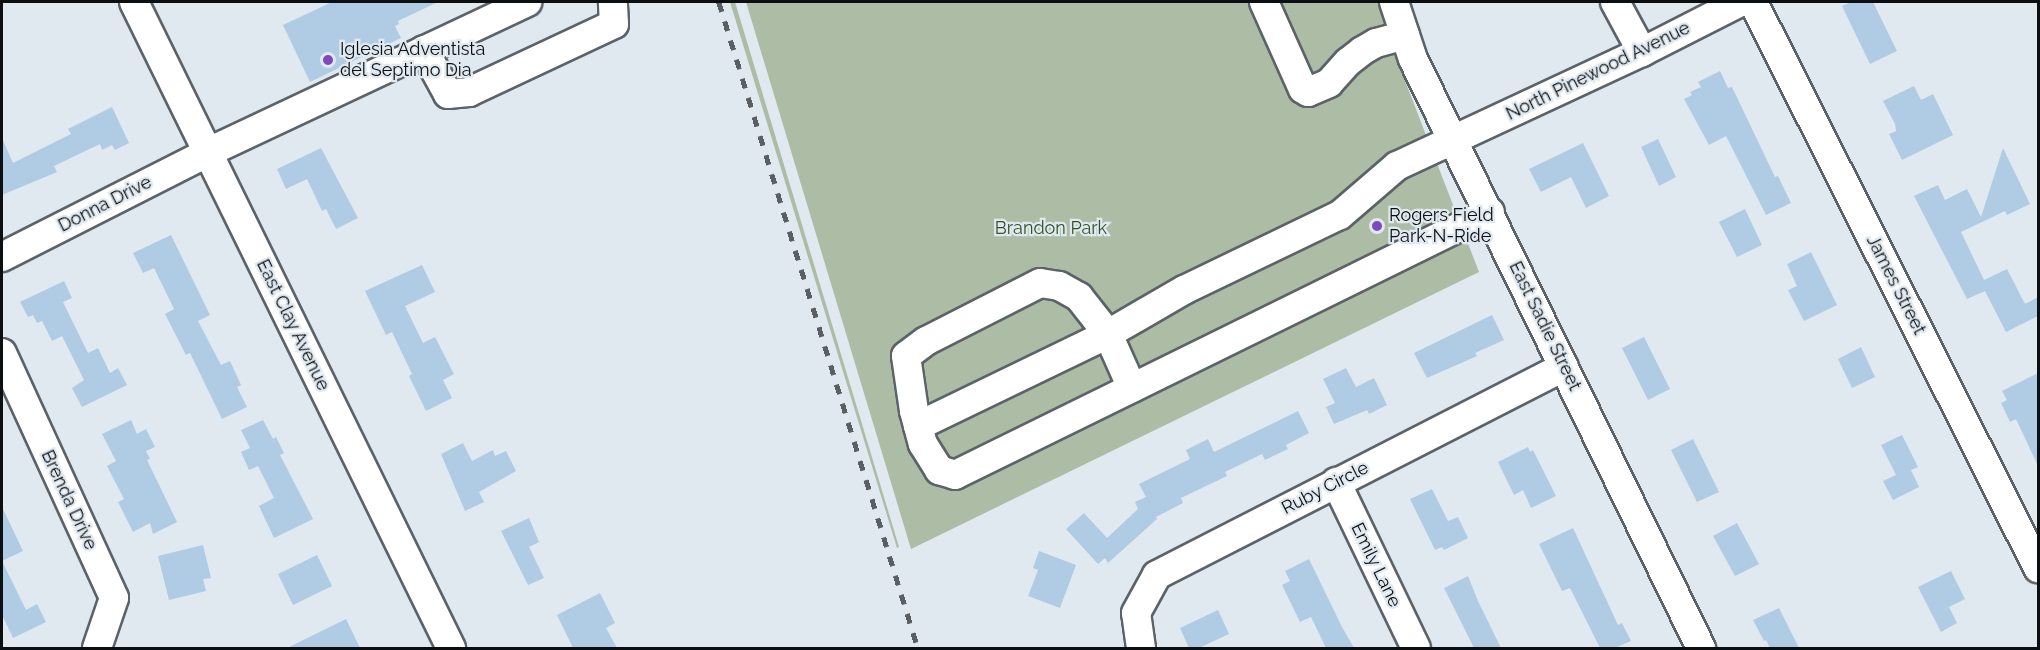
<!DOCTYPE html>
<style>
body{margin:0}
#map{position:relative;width:2040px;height:650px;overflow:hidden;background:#e0e9f0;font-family:Raleway,sans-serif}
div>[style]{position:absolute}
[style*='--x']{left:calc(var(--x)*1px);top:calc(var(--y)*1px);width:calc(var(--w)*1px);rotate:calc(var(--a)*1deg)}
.green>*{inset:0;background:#acbca5}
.building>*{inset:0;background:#afcce4}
.roads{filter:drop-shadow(2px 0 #5b6369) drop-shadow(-2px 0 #5b6369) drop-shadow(0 2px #5b6369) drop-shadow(0 -2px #5b6369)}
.minor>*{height:28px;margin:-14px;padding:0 14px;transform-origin:14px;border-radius:14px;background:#fff}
.rail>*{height:4.5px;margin-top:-2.25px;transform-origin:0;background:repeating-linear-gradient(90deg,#595f62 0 10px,transparent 0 20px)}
.dots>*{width:16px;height:16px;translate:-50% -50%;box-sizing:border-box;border:3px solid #e0e9f0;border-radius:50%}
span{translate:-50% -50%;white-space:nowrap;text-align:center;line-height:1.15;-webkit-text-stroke:4.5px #e0e9f0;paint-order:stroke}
.poi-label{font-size:18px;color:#0c0f11}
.left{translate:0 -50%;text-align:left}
.street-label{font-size:18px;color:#0c0f11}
.park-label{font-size:18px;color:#345126}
.frame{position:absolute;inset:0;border:3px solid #0c0f11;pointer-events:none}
</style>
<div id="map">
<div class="green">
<i style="clip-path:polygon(730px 2px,735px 2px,899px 547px,897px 548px)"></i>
<i style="clip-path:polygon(746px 2px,1384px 2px,1390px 42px,1479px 272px,911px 549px)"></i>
</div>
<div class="building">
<i style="clip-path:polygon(332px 2px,438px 2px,398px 21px,399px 24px,395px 26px,401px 38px,310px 82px,283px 25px)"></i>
<i style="clip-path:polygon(1851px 2px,1873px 2px,1897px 51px,1870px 64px,1842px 6px)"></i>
<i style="clip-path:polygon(1720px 71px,1728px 88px,1732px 87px,1775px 177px,1778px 176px,1791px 203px,1766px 215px,1726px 136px,1709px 145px,1684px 99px,1692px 95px,1690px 92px,1701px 87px,1698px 82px)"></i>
<i style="clip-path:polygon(1914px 86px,1921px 100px,1933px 94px,1953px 135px,1902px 160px,1889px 134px,1896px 131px,1895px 124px,1883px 101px)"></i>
<i style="clip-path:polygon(112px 107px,129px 143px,115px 150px,112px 145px,102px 150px,100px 144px,54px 166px,57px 172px,2px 195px,2px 138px,13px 163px,71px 134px,68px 129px)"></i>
<i style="clip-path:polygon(1658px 139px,1676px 177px,1659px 186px,1641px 147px)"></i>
<i style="clip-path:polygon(1583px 143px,1609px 196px,1586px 208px,1571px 177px,1541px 192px,1529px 169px)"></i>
<i style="clip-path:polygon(321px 148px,358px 218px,336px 229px,326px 209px,322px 211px,307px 179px,286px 189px,277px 169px)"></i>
<i style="clip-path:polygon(2003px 148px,2030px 204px,2007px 215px,2005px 211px,1961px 232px,1984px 280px,2007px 269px,2025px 304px,2038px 297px,2038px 316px,2006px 332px,1985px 291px,1967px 299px,1914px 196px,1938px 185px,1945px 200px,1967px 189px,1981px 217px)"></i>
<i style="clip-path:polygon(1745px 209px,1762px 245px,1737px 257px,1719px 222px)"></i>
<i style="clip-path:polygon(171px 235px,210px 315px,198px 321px,221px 365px,230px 361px,241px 385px,237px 387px,247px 407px,222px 419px,190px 353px,186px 355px,165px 314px,174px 309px,154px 268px,143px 273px,133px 253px)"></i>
<i style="clip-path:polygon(1811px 252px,1837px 305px,1804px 321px,1788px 290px,1797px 286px,1787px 264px)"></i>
<i style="clip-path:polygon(422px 265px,435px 292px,405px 306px,423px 343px,435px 337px,454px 374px,443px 380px,452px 398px,426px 411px,409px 376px,412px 374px,392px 332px,386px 335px,365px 291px)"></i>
<i style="clip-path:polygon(64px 281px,72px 298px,63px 302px,88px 353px,98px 348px,110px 373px,118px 368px,127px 385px,82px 407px,72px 388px,84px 380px,62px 336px,52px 341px,42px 321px,37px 323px,33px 315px,28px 317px,20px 302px)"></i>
<i style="clip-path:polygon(1492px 315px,1504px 340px,1475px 353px,1477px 356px,1427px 378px,1414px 353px)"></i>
<i style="clip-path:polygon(1644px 337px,1670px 389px,1648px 400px,1622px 348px)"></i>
<i style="clip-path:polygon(1861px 347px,1875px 377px,1852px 388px,1838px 359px)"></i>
<i style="clip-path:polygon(1346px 368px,1356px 387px,1374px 378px,1387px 405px,1369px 414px,1367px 410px,1334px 424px,1326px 407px,1335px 403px,1323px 379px)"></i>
<i style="clip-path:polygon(2038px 373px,2038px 466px,2016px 419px,2010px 422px,2001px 403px,2007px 400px,2002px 391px)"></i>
<i style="clip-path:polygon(1298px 411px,1309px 433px,1286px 445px,1288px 449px,1265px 460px,1262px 454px,1225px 472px,1227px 476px,1181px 498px,1183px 503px,1156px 517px,1157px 519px,1108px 563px,1105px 558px,1098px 564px,1066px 529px,1084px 513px,1107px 538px,1138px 509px,1135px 502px,1146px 497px,1139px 484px,1190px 459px,1186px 450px,1208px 439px,1214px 452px)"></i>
<i style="clip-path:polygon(131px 420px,137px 434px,146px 429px,155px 447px,146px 451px,150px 459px,147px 460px,177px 522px,153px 534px,150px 523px,133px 532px,118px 502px,124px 499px,107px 466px,116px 461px,102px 434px)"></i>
<i style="clip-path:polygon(263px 420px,273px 439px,276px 437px,284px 453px,280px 455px,313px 519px,274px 538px,259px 506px,274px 498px,258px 466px,249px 470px,241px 452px,250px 448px,241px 430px)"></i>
<i style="clip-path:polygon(1902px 435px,1918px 467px,1911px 470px,1919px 487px,1893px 500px,1883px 481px,1896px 475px,1881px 445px)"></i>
<i style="clip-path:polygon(1693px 439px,1719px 492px,1697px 502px,1671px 450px)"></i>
<i style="clip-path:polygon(463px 443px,472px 461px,493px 450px,495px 456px,506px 451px,516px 471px,479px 492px,484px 502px,465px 511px,441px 454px)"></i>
<i style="clip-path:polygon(1528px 447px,1530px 452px,1533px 450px,1556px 496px,1531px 508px,1523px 490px,1514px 495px,1498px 462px)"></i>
<i style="clip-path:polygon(1432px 489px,1448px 521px,1458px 517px,1468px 538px,1444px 550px,1442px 547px,1435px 550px,1410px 499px)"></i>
<i style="clip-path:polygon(2px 507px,23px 551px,2px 561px,26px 610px,37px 604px,46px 622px,13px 638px,2px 615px)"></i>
<i style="clip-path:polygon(529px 518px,539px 542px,529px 547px,544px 578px,528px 585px,501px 531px)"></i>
<i style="clip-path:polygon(1737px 523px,1759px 564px,1735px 576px,1713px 536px)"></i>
<i style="clip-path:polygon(1573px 528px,1618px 625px,1622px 623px,1631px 641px,1615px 648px,1600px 648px,1570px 588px,1562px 591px,1539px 544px)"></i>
<i style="clip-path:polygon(203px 545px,211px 578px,203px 579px,206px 591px,169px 600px,158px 556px)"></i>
<i style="clip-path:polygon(1039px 551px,1076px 565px,1060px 608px,1028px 596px,1038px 570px,1033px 568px)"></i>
<i style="clip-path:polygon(317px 555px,332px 586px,293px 605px,278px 574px)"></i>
<i style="clip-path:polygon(1309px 559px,1342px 627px,1354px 648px,1326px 648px,1311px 617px,1300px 622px,1282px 585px,1290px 581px,1285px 571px)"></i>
<i style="clip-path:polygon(1951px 571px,1965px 599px,1949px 607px,1957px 623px,1941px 632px,1918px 587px)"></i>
<i style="clip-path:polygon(1468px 576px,1478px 601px,1501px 648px,1474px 648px,1444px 588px)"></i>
<i style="clip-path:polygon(600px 593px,615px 623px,606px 628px,617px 648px,573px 648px,557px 615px)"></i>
<i style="clip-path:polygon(1779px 608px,1799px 648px,1770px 648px,1766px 640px,1764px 641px,1753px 620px)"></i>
<i style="clip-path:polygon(1218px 610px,1229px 634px,1199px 648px,1189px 648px,1180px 628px)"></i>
<i style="clip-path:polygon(346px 619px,360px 648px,287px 648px)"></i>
</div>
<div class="roads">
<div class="minor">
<i style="--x:134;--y:2;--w:720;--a:63.86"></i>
<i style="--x:1264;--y:2;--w:95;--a:65.9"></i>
<i style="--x:1303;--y:89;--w:6;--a:31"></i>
<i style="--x:1308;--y:92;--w:23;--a:-23"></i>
<i style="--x:1329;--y:83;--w:28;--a:-48"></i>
<i style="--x:1348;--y:62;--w:18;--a:-38"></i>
<i style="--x:1362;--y:51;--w:16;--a:-30"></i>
<i style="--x:1376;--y:43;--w:30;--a:-15"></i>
<i style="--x:1394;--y:2;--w:60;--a:71.6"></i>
<i style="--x:1413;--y:59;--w:656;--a:63.94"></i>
<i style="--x:1615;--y:2;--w:57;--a:61.6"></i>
<i style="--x:1753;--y:2;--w:634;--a:63.27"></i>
<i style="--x:424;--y:50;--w:50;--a:61.4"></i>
<i style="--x:448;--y:94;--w:21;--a:-5"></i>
<i style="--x:469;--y:92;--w:160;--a:-25.1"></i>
<i style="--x:614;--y:24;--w:22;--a:-93"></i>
<i style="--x:2;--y:257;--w:241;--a:-26.9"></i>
<i style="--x:217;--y:148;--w:343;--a:-25.2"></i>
<i style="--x:2;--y:353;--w:269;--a:65.4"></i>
<i style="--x:114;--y:598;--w:53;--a:108.8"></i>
<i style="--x:1132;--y:388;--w:59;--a:-114"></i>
<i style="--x:1108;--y:334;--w:47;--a:-128.1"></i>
<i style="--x:1079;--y:297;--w:23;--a:-151"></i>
<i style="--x:1059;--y:286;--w:19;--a:-171"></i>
<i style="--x:1040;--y:283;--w:128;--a:153"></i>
<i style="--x:926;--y:341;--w:25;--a:143"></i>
<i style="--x:906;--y:356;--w:56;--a:81.7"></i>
<i style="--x:914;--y:411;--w:34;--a:75"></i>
<i style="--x:923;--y:444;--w:31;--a:58"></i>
<i style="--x:939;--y:470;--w:17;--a:17"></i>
<i style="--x:955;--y:475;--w:596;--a:-26.18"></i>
<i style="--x:918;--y:426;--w:211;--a:-25.8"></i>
<i style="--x:1108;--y:334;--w:88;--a:-30.1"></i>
<i style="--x:1184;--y:290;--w:173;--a:-25.7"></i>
<i style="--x:1340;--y:215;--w:75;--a:-40.7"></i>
<i style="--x:1397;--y:166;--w:270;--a:-25"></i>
<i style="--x:1642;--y:52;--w:110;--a:-27"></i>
<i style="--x:1336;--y:482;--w:184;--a:64.3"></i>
<i style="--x:1141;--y:648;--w:35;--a:-98"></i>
<i style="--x:1136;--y:613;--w:43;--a:-61.1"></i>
<i style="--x:1157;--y:575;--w:457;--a:-27.1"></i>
</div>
</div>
<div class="rail">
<i style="--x:719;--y:2;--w:676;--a:72.88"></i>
</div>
<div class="dots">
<i style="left:328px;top:60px;background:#8148be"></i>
<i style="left:1377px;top:226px;background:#8148be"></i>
</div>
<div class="poi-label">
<span class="left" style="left:340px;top:60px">Iglesia Adventista<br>del Septimo Dia</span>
<span class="left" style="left:1389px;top:226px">Rogers Field<br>Park-N-Ride</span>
</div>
<div class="street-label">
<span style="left:1598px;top:71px;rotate:-26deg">North Pinewood Avenue</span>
<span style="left:105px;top:204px;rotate:-27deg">Donna Drive</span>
<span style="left:1896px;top:285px;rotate:63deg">James Street</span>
<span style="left:293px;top:325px;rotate:64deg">East Clay Avenue</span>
<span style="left:1545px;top:326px;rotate:64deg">East Sadie Street</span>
<span style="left:1325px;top:488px;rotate:-27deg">Ruby Circle</span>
<span style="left:69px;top:500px;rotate:65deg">Brenda Drive</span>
<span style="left:1376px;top:565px;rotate:64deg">Emily Lane</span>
</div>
<div class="park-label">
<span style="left:1051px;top:228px">Brandon Park</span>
</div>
<div class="frame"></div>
</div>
